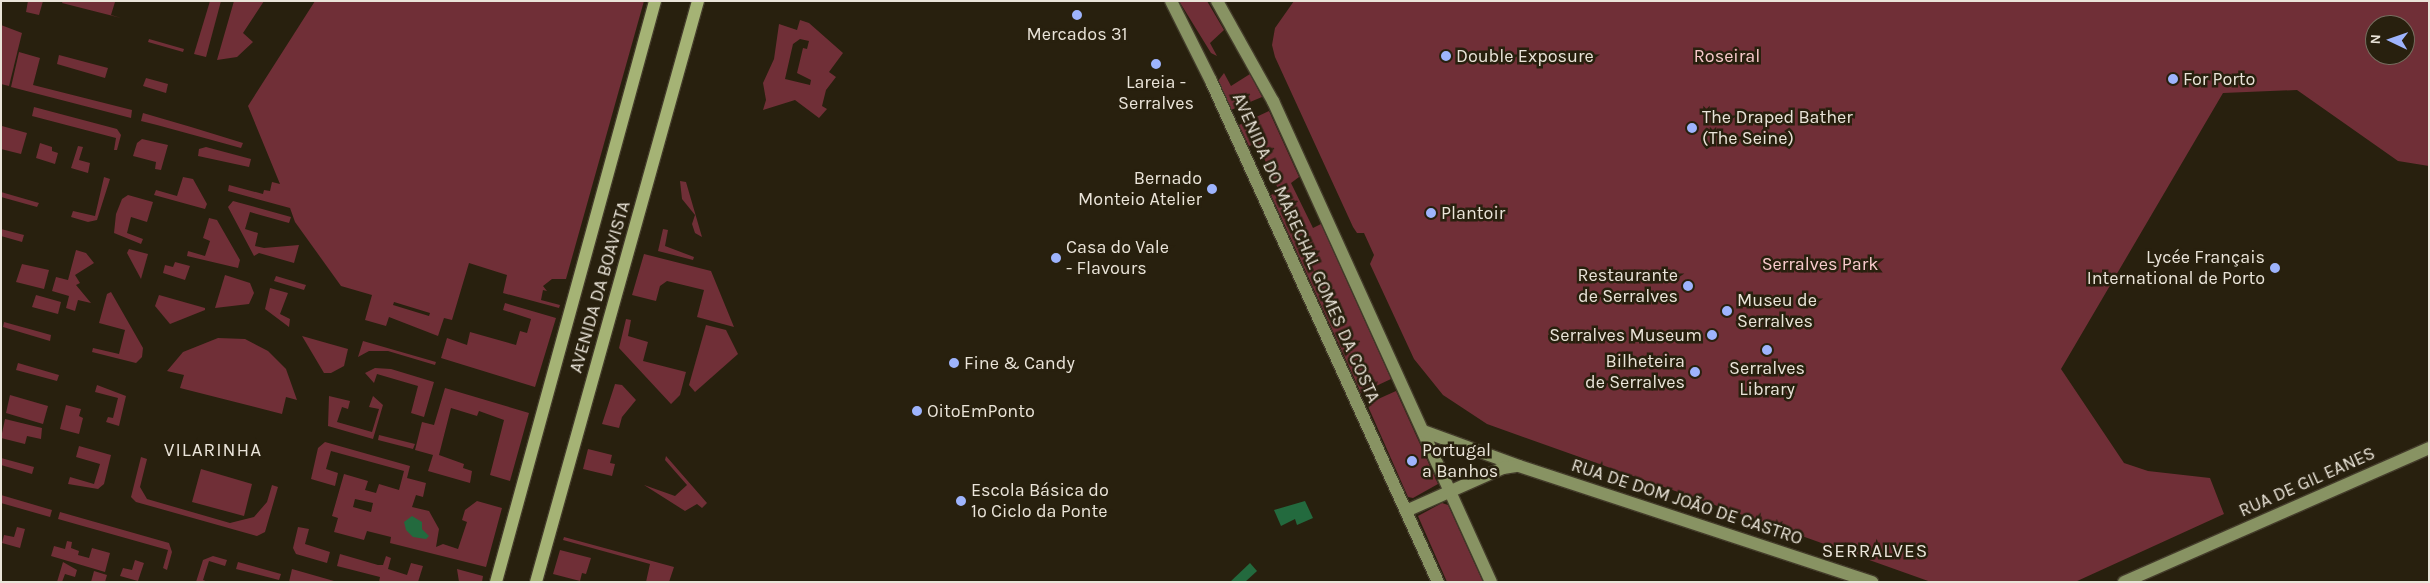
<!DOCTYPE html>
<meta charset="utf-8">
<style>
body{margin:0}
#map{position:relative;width:2430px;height:583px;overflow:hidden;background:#28200e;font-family:Karla,sans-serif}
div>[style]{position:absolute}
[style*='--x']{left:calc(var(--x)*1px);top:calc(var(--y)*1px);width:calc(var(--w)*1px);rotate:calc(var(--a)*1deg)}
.green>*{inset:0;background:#702f37}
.water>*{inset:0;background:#236a3e}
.roads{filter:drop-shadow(1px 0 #433b2a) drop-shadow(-1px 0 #433b2a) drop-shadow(0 1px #433b2a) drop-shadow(0 -1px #433b2a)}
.secondary>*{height:12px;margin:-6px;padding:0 6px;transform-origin:6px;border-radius:6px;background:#889363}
.primary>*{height:12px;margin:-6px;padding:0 6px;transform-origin:6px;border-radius:6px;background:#a5b375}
.dots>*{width:14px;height:14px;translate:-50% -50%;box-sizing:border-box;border:2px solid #28200e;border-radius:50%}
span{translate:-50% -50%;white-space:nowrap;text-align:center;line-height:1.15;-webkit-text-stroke:5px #28200e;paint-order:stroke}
.poi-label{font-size:18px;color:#eae4d9}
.left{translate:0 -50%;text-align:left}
.right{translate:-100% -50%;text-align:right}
.park-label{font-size:18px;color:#f9cbcd}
.street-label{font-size:18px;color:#eae4d9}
.neighbourhood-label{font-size:19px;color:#eae4d9;letter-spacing:1px}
.frame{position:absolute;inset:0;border:2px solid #eae4d9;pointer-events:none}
.north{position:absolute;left:2365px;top:15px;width:50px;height:50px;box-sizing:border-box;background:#28200e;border:1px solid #766e5f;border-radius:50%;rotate:273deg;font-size:14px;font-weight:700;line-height:20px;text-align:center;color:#eae4d9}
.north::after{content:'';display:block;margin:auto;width:18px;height:22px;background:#9eb4fd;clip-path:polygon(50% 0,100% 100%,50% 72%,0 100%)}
</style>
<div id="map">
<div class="green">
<i style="clip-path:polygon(28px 1px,43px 1px,39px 15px,26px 12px)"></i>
<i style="clip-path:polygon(63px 1px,115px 2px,111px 15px,121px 18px,62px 3px)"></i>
<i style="clip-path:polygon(210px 1px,221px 1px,206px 57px,194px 54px)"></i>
<i style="clip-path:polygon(234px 1px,264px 1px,243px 33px,253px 42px,237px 57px,217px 60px)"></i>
<i style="clip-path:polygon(evenodd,315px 1px,644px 1px,566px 279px,552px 279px,543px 286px,547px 291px,543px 290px,541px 300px,560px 305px,559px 308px,503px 293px,507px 275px,469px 263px,452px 320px,444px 318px,438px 336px,389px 317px,386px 326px,365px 320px,372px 295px,341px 286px,295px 222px,290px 208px,228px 191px,229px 185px,263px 194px,264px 190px,270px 191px,272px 182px,280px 184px,248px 106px,315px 1px,394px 302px,430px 313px,429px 316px,393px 305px,394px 302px)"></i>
<i style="clip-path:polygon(1179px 1px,1207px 1px,1224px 30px,1210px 43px,1217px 56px,1211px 53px)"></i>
<i style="clip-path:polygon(evenodd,1294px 1px,2429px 1px,2429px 166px,2398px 161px,2297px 90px,2223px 93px,2061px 369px,2124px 463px,2148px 471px,2210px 478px,2224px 514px,2075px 582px,1931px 582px,1487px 424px,1443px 395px,1414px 359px,1370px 264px,1374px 255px,1364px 233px,1357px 233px,1353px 227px,1275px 57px,1272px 45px,1275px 28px,1294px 1px,2375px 25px,2405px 25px,2405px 55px,2375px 55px,2375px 25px)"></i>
<i style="clip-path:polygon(evenodd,800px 20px,809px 23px,843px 53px,829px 72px,836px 77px,826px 90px,822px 106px,827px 109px,819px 118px,795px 100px,763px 110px,766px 100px,763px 83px,774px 59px,779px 24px,797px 30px,800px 20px,800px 39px,809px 41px,807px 49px,803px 48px,797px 73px,811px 80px,810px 85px,785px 79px,793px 44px,800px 39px)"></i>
<i style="clip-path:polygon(1px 25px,22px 33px,9px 86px,1px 84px)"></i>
<i style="clip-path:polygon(149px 39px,184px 49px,183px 52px,148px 42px)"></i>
<i style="clip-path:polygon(19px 52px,40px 58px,33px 85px,132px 110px,131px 118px,11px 87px)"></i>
<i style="clip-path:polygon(59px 55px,108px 68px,105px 78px,57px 64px)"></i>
<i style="clip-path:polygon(1224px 73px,1231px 86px,1250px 74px,1262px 97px,1231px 110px,1218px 81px)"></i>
<i style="clip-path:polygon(146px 78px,168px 84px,166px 93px,143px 86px)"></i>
<i style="clip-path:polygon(34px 107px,117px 129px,121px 135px,117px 150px,114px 150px,116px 138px,32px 116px)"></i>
<i style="clip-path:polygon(1269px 111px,1299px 177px,1291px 183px,1313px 228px,1321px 224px,1391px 379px,1361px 393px,1271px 195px,1279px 191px,1257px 143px,1249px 146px,1239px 125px)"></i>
<i style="clip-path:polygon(143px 113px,191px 127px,243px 143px,241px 148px,157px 125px,141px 121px)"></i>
<i style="clip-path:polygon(2px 126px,27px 133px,21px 154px,1px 149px)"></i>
<i style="clip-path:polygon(142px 139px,168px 145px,161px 170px,155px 169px,156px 162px,133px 156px,137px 143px)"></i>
<i style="clip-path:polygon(40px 143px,52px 147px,52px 151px,58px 153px,55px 164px,36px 158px)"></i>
<i style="clip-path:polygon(78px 146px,83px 147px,79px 160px,90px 163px,88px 173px,71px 168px)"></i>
<i style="clip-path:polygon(206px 147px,251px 159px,249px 167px,198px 156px,199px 149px)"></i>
<i style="clip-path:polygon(104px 177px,110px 179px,97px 220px,88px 222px,71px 217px,73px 211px,95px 216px)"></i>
<i style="clip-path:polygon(183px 177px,193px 179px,207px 204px,205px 209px,154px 195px,156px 190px,177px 196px)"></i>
<i style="clip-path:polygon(680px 181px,686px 182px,702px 237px,695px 233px,692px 224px,695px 215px,682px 199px)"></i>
<i style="clip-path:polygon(1px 192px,39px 203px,37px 207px,1px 197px)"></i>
<i style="clip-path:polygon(128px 195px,153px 202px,147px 222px,131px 217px,127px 233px,143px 239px,141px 244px,114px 233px,116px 214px,122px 199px)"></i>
<i style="clip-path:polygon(233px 201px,291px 217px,289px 223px,250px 212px,245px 229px,258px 233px,255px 246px,264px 248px,299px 245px,294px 263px,259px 253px,254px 256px,228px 207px)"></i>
<i style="clip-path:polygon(209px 218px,217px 220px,240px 260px,238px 268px,187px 256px,188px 251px,205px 256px,210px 241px,203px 238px)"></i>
<i style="clip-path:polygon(1px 229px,24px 235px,22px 242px,1px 236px)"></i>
<i style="clip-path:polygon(663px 229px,668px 230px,665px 246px,694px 257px,693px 260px,658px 251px)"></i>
<i style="clip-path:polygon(129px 249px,148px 254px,141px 279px,127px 253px)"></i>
<i style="clip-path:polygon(76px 250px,86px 253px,94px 263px,75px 275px,80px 283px,76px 285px,91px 303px,78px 300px,75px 311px,66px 308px,69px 296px,52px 291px,56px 277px,68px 280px)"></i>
<i style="clip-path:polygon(644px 254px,711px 271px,734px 327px,697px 317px,704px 290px,667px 281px,660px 286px,656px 301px,632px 295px)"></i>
<i style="clip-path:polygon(175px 262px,190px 266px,185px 280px,163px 273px,165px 265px,173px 267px)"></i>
<i style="clip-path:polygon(22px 264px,49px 270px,44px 289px,16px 282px)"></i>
<i style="clip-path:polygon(225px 275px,250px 283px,254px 293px,249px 304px,215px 308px)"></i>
<i style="clip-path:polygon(276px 276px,306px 285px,304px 290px,274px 281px)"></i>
<i style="clip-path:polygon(270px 288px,288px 293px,280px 314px,290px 319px,289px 327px,265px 309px)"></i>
<i style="clip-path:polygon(111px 292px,143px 348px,142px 357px,136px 363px,92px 352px,93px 348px,119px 354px,125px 330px,99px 323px,107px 294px)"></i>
<i style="clip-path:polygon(36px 295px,61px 302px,58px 314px,32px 307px)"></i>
<i style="clip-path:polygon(159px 295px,205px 308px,205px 310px,170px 324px,155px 306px)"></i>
<i style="clip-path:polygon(505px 303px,556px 318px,535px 387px,441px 358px,447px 338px,467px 345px,470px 332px,516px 345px,520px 331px,527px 333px,531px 319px,503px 310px)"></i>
<i style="clip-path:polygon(626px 319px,631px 320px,628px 336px,648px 342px,643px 361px,686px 372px,680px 395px,671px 404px,619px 348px)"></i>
<i style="clip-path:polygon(4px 322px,51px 335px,50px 341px,3px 327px)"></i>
<i style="clip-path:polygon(706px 325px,726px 330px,738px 354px,695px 392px,689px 385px)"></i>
<i style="clip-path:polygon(302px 336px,348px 349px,344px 366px,331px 373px,324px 373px)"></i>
<i style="clip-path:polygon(218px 338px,245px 339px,268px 351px,286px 369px,297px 400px,286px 397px,282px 414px,180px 388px,184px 375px,167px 371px,183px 352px)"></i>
<i style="clip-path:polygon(363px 341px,436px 362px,435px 365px,388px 351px,369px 351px,358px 357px)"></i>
<i style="clip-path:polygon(18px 363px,59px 375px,57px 381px,16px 370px)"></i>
<i style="clip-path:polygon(375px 368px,391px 369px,434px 382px,424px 417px,411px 413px,418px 386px,377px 374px,374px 383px,365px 373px)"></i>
<i style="clip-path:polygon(615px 384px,622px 385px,636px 400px,622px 417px,619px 428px,602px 424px)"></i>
<i style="clip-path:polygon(97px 385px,126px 396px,119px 426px,106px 422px,108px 417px,113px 418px,118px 398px,95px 392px)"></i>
<i style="clip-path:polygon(445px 388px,529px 413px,510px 481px,490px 475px,504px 420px,479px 411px,477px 416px,451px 408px,439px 455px,464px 464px,463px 468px,472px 471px,470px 483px,428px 471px,433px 455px,415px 450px,422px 422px,434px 425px)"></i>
<i style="clip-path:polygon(1396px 391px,1438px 484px,1413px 498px,1408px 497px,1367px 404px)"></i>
<i style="clip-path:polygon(10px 395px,48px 406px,43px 424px,6px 413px)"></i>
<i style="clip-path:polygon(329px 396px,350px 401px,348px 409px,342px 407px,337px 422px,372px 432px,379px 409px,369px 407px,373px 396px,383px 405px,373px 439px,328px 426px)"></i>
<i style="clip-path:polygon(66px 405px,81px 409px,79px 416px,83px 418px,79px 434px,60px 429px)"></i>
<i style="clip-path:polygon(5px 419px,42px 428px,41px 439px,27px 436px,25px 444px,1px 438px)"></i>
<i style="clip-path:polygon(379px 435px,415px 444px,413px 449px,378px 440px)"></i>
<i style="clip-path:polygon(evenodd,325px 442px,410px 466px,407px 478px,426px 483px,423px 497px,416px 495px,412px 507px,429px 511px,439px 529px,436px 547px,443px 544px,458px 549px,467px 522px,462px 520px,465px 510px,477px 501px,502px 508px,486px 567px,390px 543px,391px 537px,367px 531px,364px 540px,334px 532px,338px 518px,332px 516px,344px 474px,368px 481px,365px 490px,376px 493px,379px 484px,399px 490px,404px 471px,331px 451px,326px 469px,338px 473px,335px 486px,311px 479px,318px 448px,325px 442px,355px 499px,373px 503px,371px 512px,353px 507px,355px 499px)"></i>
<i style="clip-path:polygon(79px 446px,111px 455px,104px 484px,98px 489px,68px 484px,70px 477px,94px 484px,100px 464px,76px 457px)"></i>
<i style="clip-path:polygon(588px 449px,612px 455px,610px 463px,615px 464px,612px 476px,583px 469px)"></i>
<i style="clip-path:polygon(666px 456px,707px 503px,702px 508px,697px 504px,685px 511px,644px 485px,675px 496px,687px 485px,665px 460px)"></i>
<i style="clip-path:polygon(141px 457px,147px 459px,140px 487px,147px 499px,230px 523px,254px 517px,267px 502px,272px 485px,278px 487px,265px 532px,257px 536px,136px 502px,131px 497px)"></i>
<i style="clip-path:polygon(1px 458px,34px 467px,32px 474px,1px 465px)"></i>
<i style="clip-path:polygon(201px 469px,252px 484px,244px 516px,192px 502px)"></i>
<i style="clip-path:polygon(1px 495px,52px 510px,50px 517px,1px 503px)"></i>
<i style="clip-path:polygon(1442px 503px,1448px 505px,1483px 582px,1447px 582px,1418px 516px)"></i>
<i style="clip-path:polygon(60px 512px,169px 543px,172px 552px,167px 570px,163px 568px,168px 550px,58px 519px)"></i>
<i style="clip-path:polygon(17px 527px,25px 529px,20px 548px,2px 543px,4px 535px,14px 537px)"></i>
<i style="clip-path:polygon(298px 527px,309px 529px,305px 544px,330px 552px,327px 563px,296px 554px,293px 548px)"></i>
<i style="clip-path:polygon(564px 537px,674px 567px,669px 582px,646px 582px,650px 564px,563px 540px)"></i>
<i style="clip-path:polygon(67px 541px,72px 542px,71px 548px,79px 551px,78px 555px,89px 558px,92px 548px,110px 553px,105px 572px,51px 556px,54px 546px,65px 549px)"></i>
<i style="clip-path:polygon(560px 550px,591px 558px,586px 574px,582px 573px,580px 581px,553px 574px)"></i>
<i style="clip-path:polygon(340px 554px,378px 565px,383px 565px,386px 556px,391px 558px,388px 569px,407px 575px,411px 563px,423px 566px,418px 582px,379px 582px,380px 577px,337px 566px)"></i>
<i style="clip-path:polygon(213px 556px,227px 560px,225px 566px,209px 561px,203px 580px,208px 582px,196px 582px,203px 560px)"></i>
<i style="clip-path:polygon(135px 560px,144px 563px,138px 581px,120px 576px,123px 568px,132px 570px)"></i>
<i style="clip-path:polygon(63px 562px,77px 570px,75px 577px,65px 574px,62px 582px,57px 582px)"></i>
<i style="clip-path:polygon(238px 562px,281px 574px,279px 580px,236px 569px)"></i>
<i style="clip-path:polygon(292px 569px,334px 581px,333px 582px,289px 582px)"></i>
<i style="clip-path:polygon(457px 569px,483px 576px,482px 582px,459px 582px)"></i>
<i style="clip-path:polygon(94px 571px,107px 575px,105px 582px,91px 582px)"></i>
</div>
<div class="water">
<i style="clip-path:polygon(1305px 501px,1313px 518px,1297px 525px,1295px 519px,1281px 526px,1274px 510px)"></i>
<i style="clip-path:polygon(412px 516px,422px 522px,422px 529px,429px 536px,426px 539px,413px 537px,406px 530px,404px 522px)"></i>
<i style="clip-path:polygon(1250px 563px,1257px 571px,1245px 582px,1230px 582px)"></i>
</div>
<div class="roads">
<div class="secondary">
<i style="--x:1171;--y:1;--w:89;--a:63.4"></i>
<i style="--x:1211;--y:81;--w:550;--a:65.63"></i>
<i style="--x:1217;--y:1;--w:115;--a:60.8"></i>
<i style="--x:1273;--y:101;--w:528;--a:65.62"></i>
<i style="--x:1423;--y:431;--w:102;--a:20"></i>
<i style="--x:1519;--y:466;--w:372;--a:18.2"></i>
<i style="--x:1406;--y:511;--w:106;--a:-23.9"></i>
<i style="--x:1503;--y:468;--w:13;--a:-9"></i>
<i style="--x:2124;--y:582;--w:333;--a:-23.7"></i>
</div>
<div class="primary">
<i style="--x:496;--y:582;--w:602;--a:-74.69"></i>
<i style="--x:536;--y:582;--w:603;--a:-74.42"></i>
</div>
</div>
<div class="dots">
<i style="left:1077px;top:15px;background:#9eb4fd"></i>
<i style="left:1446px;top:56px;background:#9eb4fd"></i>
<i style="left:1156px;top:64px;background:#9eb4fd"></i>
<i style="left:2173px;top:79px;background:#9eb4fd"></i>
<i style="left:1692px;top:128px;background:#9eb4fd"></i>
<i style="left:1212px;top:189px;background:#9eb4fd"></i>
<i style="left:1431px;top:213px;background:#9eb4fd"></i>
<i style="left:1056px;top:258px;background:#9eb4fd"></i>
<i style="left:2275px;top:268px;background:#9eb4fd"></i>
<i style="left:1688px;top:286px;background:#9eb4fd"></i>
<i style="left:1727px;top:311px;background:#9eb4fd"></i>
<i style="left:1712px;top:335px;background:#9eb4fd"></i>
<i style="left:1767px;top:350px;background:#9eb4fd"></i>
<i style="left:954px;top:363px;background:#9eb4fd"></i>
<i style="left:1695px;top:372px;background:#9eb4fd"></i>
<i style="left:917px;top:411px;background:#9eb4fd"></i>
<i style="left:1412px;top:461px;background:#9eb4fd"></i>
<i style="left:961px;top:501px;background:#9eb4fd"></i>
</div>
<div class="poi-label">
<span style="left:1077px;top:34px">Mercados 31</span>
<span class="left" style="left:1456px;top:56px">Double Exposure</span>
<span class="left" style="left:2183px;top:79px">For Porto</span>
<span style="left:1156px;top:93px">Lareia -<br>Serralves</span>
<span class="left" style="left:1702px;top:128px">The Draped Bather<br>(The Seine)</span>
<span class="right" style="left:1202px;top:189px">Bernado<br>Monteio Atelier</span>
<span class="left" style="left:1441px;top:213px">Plantoir</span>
<span class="left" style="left:1066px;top:258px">Casa do Vale<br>- Flavours</span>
<span class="right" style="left:2265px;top:268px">Lycée Français<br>International de Porto</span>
<span class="right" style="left:1678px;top:286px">Restaurante<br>de Serralves</span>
<span class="left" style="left:1737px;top:311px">Museu de<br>Serralves</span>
<span class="right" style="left:1702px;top:335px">Serralves Museum</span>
<span class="right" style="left:1685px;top:372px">Bilheteira<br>de Serralves</span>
<span class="left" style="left:964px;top:363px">Fine &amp; Candy</span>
<span style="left:1767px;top:379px">Serralves<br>Library</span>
<span class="left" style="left:927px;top:411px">OitoEmPonto</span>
<span class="left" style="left:1422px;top:461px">Portugal<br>a Banhos</span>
<span class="left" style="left:971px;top:501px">Escola Básica do<br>1º Ciclo da Ponte</span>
</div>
<div class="park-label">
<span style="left:1727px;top:56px">Roseiral</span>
<span style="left:1820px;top:264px">Serralves Park</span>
</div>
<div class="street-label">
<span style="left:1306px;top:248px;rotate:66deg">AVENIDA DO MARECHAL GOMES DA COSTA</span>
<span style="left:600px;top:287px;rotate:-74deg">AVENIDA DA BOAVISTA</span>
<span style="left:2307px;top:482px;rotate:-24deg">RUA DE GIL EANES</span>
<span style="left:1687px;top:502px;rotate:18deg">RUA DE DOM JOÃO DE CASTRO</span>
</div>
<div class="neighbourhood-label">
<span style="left:213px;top:451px">VILARINHA</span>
<span style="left:1875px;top:552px">SERRALVES</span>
</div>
<div class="frame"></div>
<div class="north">N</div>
</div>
